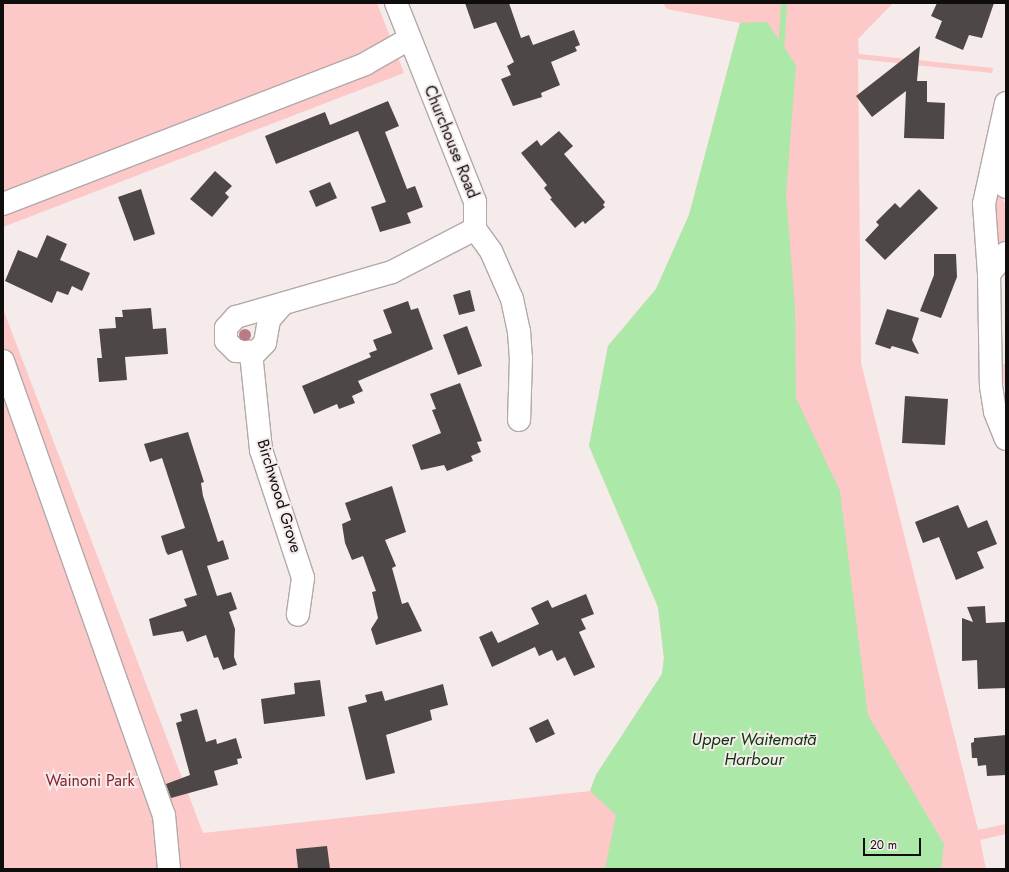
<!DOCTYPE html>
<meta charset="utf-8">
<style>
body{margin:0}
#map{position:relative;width:1009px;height:872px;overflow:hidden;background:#f4ebea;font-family:Jost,sans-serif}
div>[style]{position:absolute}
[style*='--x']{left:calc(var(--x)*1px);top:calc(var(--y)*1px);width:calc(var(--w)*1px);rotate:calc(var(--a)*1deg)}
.green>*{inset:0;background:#fcc8c8}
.water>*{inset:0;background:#ace8a7}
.stream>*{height:6px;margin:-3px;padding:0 3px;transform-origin:3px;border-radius:3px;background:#ace8a7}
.building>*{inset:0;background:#4e4747}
.roads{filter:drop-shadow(1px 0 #b2a9a9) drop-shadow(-1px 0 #b2a9a9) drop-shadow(0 1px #b2a9a9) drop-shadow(0 -1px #b2a9a9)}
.minor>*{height:22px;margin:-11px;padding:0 11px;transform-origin:11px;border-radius:11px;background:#fff}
.trees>*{width:12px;height:12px;margin:-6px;border-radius:50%;background:#b97c84}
span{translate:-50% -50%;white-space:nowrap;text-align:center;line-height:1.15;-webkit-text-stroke:4px #f4ebea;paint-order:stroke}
.street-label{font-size:16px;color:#100d0d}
.park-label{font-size:16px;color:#892230}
.water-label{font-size:17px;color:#0b350b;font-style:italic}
.frame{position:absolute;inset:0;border:4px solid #100d0d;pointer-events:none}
.scale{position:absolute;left:863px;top:838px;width:58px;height:18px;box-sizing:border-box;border:2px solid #100d0d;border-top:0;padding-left:5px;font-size:12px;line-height:14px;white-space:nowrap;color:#100d0d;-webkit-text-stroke:3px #f4ebea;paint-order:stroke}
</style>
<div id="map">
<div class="green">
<i style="clip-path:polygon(3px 3px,377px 3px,404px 73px,3px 227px)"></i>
<i style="clip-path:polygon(663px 3px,893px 3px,858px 39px,859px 54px,993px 68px,992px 73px,858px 59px,861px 363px,978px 830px,1006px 824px,1006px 834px,980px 840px,986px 869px,3px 869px,3px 309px,203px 833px,590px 791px,596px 775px,662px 674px,664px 658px,658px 607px,589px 446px,608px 346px,656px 289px,689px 215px,740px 23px,667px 9px)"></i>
<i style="clip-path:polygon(993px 189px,1000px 192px,1006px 206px,1006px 242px,997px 249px)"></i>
<i style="clip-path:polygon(1006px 363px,1006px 392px,999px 367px)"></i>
</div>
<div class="water">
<i style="clip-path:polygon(767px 22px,796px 65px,786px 195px,795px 308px,796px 398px,840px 491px,868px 715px,944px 844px,941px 869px,605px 869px,616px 815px,590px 791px,596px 775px,662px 674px,664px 658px,658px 607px,589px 446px,608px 346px,656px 289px,689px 215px,740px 23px)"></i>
</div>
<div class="stream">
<i style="--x:781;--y:55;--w:52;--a:-86.7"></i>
</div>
<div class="building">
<i style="clip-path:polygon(465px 3px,509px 3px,521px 38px,529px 35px,533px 45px,574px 30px,580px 45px,575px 47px,577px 51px,551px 62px,560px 85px,541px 93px,542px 97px,513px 106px,501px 79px,511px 75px,507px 66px,514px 62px,496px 22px,474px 29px)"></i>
<i style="clip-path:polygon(937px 3px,994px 3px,982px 38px,969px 35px,963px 50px,935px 38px,942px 21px,931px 16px)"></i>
<i style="clip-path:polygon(920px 46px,917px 81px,927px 81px,927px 102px,945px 103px,944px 139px,904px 138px,906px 91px,872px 117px,856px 96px)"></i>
<i style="clip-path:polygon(388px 101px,399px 126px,385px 132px,407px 189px,415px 186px,423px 207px,407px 213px,411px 223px,380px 232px,371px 207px,386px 202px,358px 131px,276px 164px,265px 136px,325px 112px,330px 125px)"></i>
<i style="clip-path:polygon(559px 131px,573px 146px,564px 154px,605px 202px,603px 205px,605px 207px,585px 224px,583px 221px,575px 228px,550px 199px,552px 198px,544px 188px,547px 185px,521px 153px,537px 140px,541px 146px)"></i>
<i style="clip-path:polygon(215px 171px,232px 186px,225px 193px,229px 197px,212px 217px,190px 199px)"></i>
<i style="clip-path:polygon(330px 182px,337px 198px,316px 207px,309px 191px)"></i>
<i style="clip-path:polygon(141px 189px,155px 234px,134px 241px,118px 197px)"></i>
<i style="clip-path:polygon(919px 189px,938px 208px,885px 260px,865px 240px,879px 225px,876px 222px,895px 203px,900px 208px)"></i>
<i style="clip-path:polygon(47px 235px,67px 244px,60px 260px,90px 273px,82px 291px,72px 286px,68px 295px,57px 291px,52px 303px,5px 281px,18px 250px,37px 258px)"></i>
<i style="clip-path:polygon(934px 254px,956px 254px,957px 277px,941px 318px,920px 311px,934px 275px)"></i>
<i style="clip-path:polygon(470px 290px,475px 311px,459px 315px,453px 295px)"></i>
<i style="clip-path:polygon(408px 301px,411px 310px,418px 308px,433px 349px,358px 381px,363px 391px,352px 396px,355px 403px,339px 409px,337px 404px,314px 414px,302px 386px,371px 357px,369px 353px,377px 350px,373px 340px,392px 333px,383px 310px)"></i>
<i style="clip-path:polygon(151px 308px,153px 329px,166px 328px,168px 354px,125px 357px,127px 380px,99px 382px,97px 358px,102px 358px,99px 329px,116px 328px,115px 317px,123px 317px,122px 310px)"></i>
<i style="clip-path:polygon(887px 309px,919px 318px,912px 340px,919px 354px,892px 346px,890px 349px,875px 344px)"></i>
<i style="clip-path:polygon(467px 326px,482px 366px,458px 375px,443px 335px)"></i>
<i style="clip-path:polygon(460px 383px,482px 441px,477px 442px,481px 452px,471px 456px,473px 461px,447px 471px,444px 465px,421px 470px,412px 445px,441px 433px,432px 410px,436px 409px,430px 394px)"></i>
<i style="clip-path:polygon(905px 396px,948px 399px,945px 445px,902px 443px)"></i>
<i style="clip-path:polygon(188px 432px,204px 482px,201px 483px,203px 496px,218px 542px,223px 540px,229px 559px,207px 566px,217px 596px,231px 592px,237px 609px,229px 612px,235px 629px,234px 657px,237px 665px,223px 670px,218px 657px,214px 658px,206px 635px,187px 642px,183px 631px,153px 636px,149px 619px,187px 606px,184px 599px,197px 595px,182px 550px,168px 555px,166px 552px,161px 536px,185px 528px,162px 458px,150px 462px,144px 444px)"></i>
<i style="clip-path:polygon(392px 486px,406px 532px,385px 540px,396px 566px,392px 568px,402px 604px,408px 602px,422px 631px,376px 645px,371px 629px,378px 618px,372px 592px,376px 591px,363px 556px,352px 560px,345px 543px,342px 524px,351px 520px,345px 503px)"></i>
<i style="clip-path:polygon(958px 505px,968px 528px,987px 520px,997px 544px,977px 552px,984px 568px,956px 580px,939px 537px,923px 543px,915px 522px)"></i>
<i style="clip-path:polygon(586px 594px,594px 614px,581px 619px,586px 629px,579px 632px,595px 667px,574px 676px,565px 657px,557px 661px,552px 650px,539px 656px,535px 647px,492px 667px,479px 637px,492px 631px,498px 643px,539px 624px,531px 608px,548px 600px,552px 608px)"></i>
<i style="clip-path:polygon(985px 606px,986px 623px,1006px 622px,1006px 688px,978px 689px,977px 660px,962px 661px,962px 618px,973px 622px,967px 607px)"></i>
<i style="clip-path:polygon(320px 680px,325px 716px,264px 724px,261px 699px,295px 694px,294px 683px)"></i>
<i style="clip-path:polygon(443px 684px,448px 705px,430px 710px,432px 720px,386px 735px,395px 773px,366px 780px,348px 707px,367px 702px,365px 695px,382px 691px,385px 701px)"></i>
<i style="clip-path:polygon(197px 709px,206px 742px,216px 739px,217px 744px,236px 738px,242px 758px,237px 759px,238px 764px,214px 771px,218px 785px,171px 798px,166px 784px,190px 775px,176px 723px,182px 721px,180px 714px)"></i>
<i style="clip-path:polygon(548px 719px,555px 734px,536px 743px,529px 728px)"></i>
<i style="clip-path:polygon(1006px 735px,1006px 775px,987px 776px,986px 765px,978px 766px,977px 758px,972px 758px,971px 743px,974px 742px,974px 738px)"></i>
<i style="clip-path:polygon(327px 846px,330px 869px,298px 869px,296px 849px)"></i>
</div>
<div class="roads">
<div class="minor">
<i style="--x:396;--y:3;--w:214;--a:68.3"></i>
<i style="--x:475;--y:202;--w:27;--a:90"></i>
<i style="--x:475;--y:229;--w:27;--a:54"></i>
<i style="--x:491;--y:251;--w:52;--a:66.4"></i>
<i style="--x:512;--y:299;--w:33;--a:78"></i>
<i style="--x:519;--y:331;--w:27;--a:86"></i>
<i style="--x:521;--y:358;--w:62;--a:91.8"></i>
<i style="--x:1006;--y:103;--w:103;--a:102.3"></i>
<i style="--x:984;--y:204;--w:70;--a:85.9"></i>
<i style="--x:989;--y:274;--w:112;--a:89"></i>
<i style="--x:991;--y:386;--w:26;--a:81"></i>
<i style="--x:995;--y:412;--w:29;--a:68"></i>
<i style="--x:998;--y:148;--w:40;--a:78"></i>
<i style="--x:3;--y:204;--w:388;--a:-21.1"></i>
<i style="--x:365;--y:64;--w:51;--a:-29.6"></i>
<i style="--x:989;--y:274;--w:27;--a:-51"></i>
<i style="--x:281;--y:306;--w:18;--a:131"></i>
<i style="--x:269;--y:320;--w:23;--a:100"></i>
<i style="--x:265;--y:343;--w:13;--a:135"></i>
<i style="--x:256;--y:352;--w:20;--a:-177"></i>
<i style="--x:236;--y:351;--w:14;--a:-135"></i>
<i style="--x:226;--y:341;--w:13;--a:-90"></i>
<i style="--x:226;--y:328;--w:15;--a:-48"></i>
<i style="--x:236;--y:317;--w:162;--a:-16.1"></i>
<i style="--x:392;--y:272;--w:93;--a:-27.4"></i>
<i style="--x:251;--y:353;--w:98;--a:84.1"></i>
<i style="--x:261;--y:450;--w:135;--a:71.8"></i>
<i style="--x:303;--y:578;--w:37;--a:98"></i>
<i style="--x:3;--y:361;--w:482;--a:70.5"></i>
<i style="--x:164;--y:815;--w:54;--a:84.7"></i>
</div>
</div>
<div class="trees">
<i style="left:245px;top:335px"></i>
</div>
<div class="street-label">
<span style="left:451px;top:142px;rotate:68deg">Churchouse Road</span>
<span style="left:279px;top:496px;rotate:73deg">Birchwood Grove</span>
</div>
<div class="park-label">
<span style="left:90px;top:781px">Wainoni Park</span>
</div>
<div class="water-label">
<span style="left:754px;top:750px">Upper Waitematā<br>Harbour</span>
</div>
<div class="frame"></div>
<div class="scale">20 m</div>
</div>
